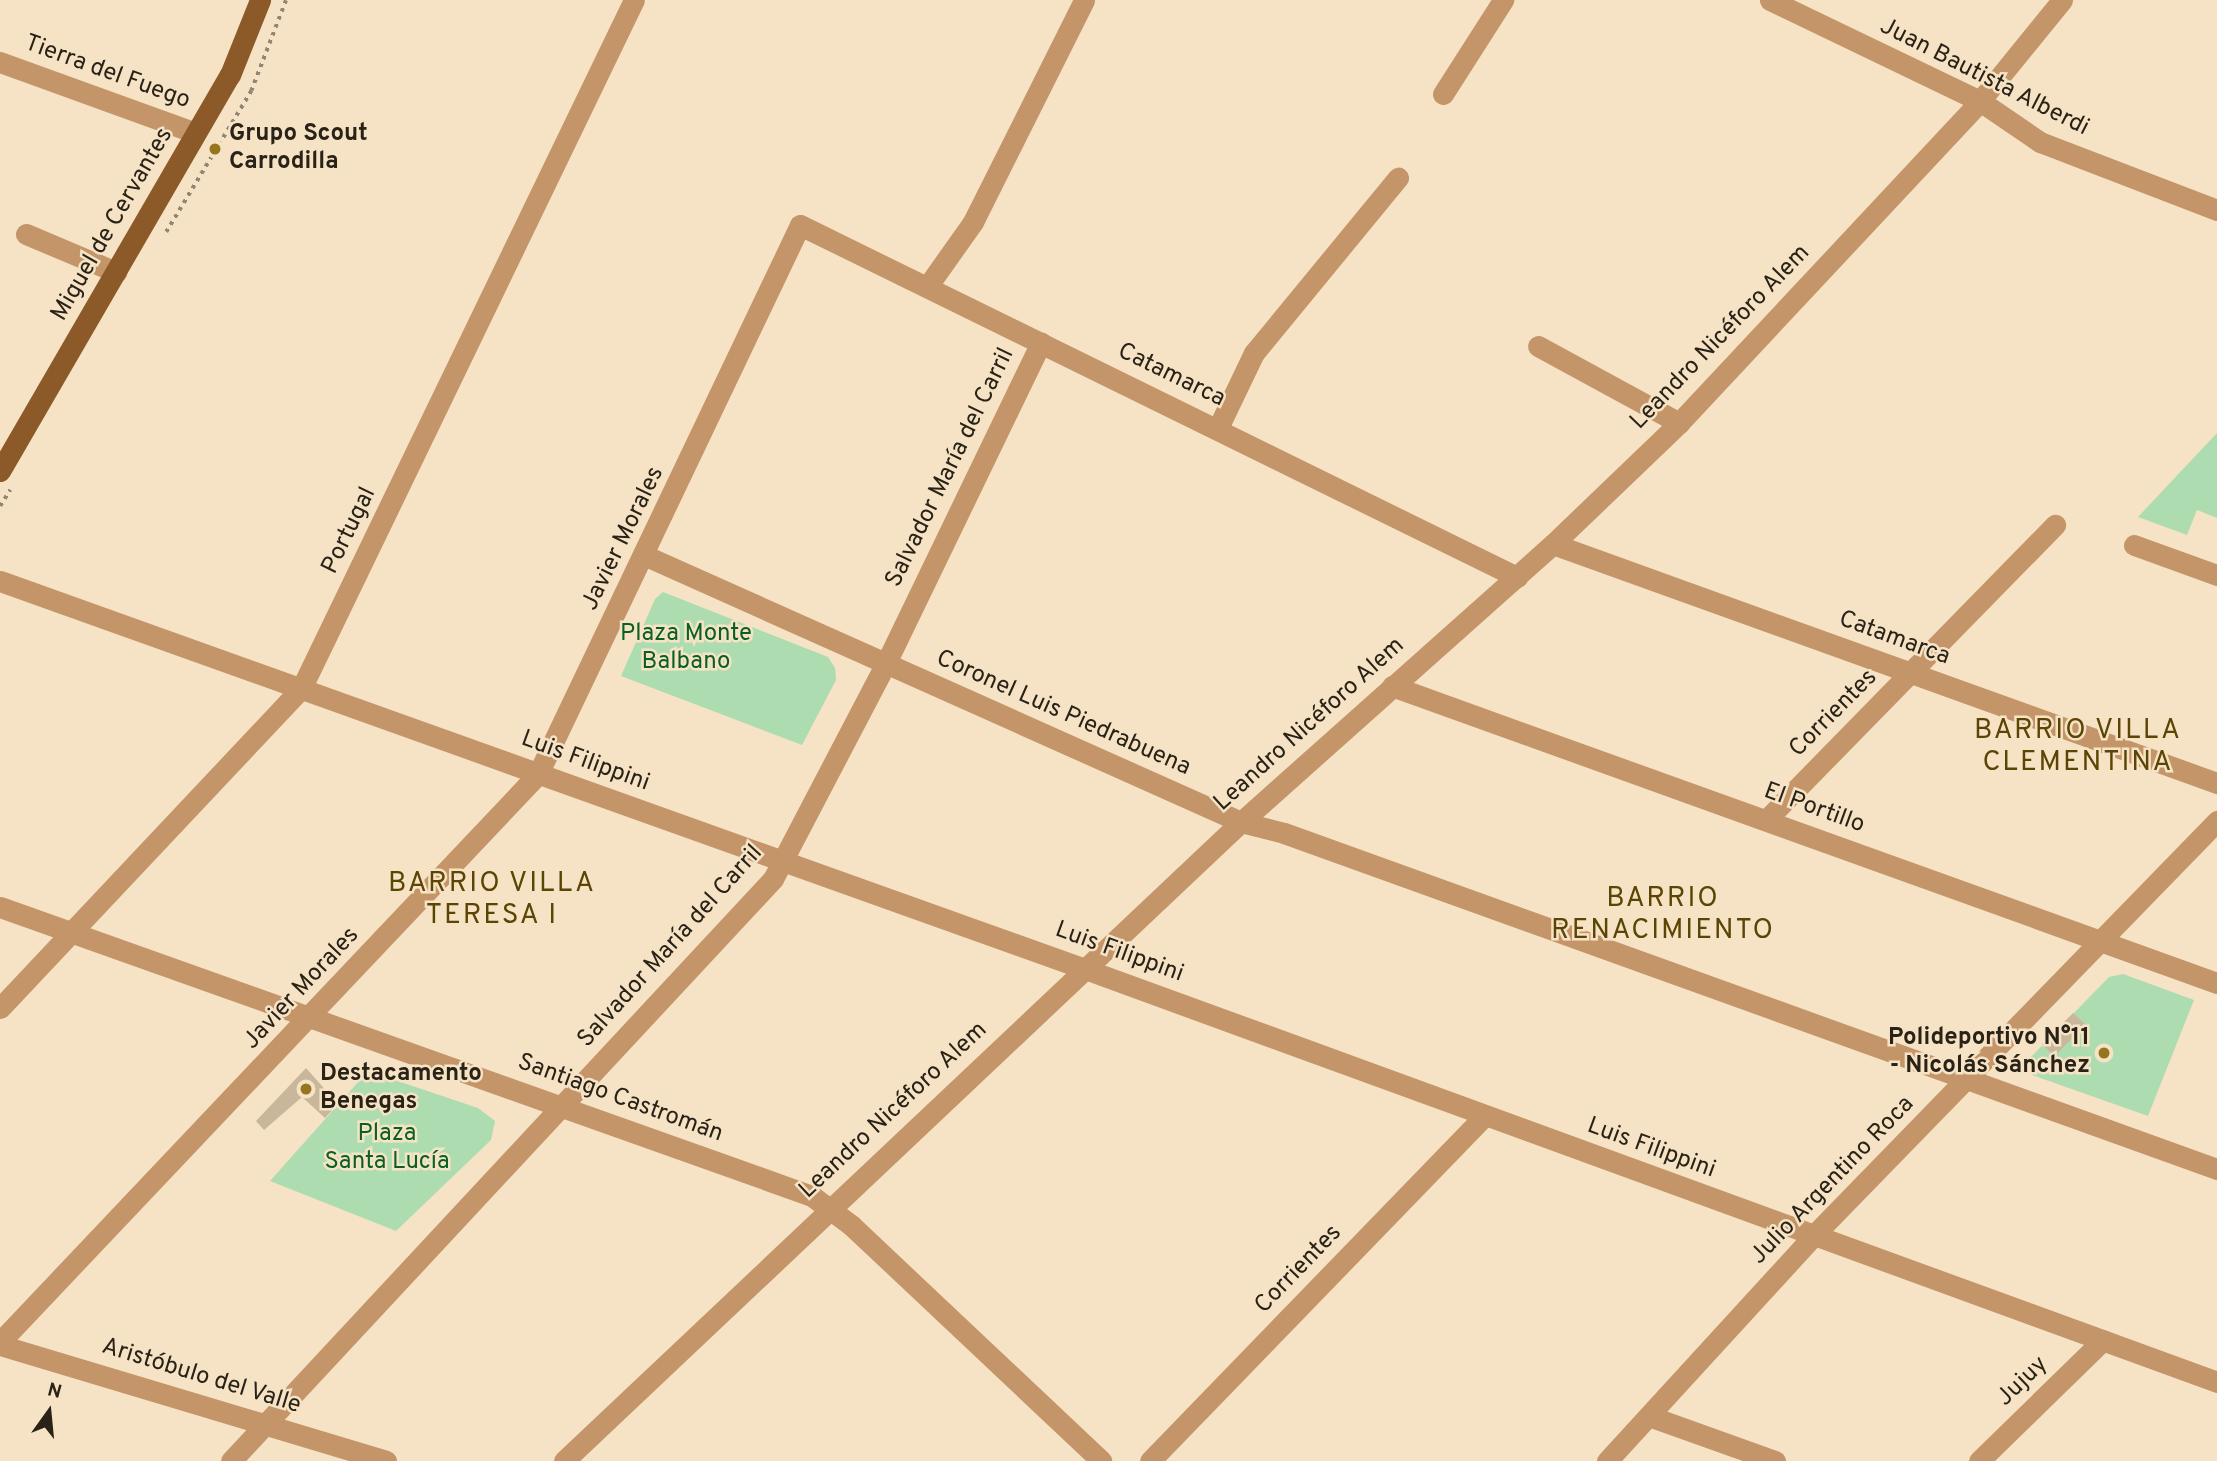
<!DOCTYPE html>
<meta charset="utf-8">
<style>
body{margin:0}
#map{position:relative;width:2217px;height:1461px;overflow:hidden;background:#f6e3c5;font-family:Overpass,sans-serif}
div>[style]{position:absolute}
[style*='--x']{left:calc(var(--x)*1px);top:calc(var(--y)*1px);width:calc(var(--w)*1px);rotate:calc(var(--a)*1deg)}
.green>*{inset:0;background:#addcb1}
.building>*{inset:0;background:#c8b79a}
.path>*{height:3.5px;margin-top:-1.75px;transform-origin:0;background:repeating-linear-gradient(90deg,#928571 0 3.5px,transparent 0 8.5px)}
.minor>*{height:21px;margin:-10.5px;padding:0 10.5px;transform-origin:10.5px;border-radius:10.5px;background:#c5956a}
.major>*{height:21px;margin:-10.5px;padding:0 10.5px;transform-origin:10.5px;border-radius:10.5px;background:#8c5a28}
.dots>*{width:19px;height:19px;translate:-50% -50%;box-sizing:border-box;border:4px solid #f6e3c5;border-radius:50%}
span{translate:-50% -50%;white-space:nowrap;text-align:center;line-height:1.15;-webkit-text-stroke:5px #f6e3c5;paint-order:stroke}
.street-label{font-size:24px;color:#292217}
.poi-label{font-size:24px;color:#292217;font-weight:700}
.left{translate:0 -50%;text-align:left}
.right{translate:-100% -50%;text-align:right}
.park-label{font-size:24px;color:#096022}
.quarter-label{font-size:28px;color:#5b4504;letter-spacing:2px}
.north{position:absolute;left:14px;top:1377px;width:70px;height:70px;-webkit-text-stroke:5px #f6e3c5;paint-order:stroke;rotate:15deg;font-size:19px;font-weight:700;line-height:28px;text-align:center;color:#292217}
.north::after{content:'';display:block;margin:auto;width:24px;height:32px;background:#292217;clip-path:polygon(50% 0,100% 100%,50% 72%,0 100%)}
</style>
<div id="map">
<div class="green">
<i style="clip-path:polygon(2217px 433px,2217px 518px,2197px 510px,2187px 535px,2138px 517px)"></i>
<i style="clip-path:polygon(663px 592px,828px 657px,835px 668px,836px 680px,802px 745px,621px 676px,655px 599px)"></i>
<i style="clip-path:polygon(2123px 974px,2194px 1000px,2148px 1116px,2032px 1075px,2027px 1061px,2109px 977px)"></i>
<i style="clip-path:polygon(368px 1071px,478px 1108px,495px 1121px,491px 1140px,396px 1231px,270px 1181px)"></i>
</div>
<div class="building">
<i style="clip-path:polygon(2073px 1013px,2086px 1025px,2054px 1056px,2042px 1044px)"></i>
<i style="clip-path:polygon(306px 1068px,338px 1104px,325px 1118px,302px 1097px,264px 1130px,256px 1121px)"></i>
</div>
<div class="path">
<i style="--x:166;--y:232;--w:165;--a:-58.9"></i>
<i style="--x:251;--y:91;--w:97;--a:-69"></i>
<i style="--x:0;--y:506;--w:19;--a:-58"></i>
</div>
<div class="minor">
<i style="--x:1770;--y:0;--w:233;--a:25.7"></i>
<i style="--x:1980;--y:101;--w:73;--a:34.3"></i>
<i style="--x:2040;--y:142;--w:190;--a:21"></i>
<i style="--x:0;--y:62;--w:208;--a:19.9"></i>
<i style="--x:1443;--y:94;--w:112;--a:-57.4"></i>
<i style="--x:26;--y:234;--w:98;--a:22.9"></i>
<i style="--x:927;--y:287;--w:80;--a:-54.7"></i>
<i style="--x:973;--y:222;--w:248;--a:-63.4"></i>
<i style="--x:1538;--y:346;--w:161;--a:28.6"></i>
<i style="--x:1218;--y:428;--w:83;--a:-64.4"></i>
<i style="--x:1254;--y:353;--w:227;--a:-50.6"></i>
<i style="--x:1553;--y:544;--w:706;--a:19.8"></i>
<i style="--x:2134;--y:545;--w:88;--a:19.9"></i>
<i style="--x:646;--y:556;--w:652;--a:24.09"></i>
<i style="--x:1241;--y:822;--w:44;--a:14.3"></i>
<i style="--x:1284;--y:833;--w:992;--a:19.81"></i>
<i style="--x:0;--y:581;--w:1152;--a:19.68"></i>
<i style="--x:1085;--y:969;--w:1205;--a:20.04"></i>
<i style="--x:1392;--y:686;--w:877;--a:19.8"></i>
<i style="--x:1767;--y:819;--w:412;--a:-45.6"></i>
<i style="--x:0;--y:907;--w:862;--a:19.59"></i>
<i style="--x:812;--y:1196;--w:49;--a:36.6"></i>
<i style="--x:851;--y:1225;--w:344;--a:43.3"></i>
<i style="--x:0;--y:1008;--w:439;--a:-46.7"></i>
<i style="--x:301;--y:689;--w:765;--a:-64.21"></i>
<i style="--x:0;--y:1342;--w:782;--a:-46.55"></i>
<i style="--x:538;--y:774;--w:608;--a:-64.49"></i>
<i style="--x:800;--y:225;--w:799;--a:26.15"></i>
<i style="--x:0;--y:1345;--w:403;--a:16.7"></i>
<i style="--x:1649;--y:1416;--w:134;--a:19.7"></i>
<i style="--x:231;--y:1461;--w:795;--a:-47.04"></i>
<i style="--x:773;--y:879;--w:244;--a:-62.4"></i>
<i style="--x:886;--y:663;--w:356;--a:-64.2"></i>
<i style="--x:564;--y:1461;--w:931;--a:-43.35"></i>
<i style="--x:1241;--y:822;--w:418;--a:-41.7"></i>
<i style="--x:1553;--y:544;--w:175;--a:-43.8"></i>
<i style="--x:1679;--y:423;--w:441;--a:-46.9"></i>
<i style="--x:1980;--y:101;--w:130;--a:-50.9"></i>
<i style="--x:1150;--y:1461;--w:480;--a:-45.9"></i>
<i style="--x:1607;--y:1461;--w:306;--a:-47.5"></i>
<i style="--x:1814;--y:1235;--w:578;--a:-45.77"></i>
<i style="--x:1979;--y:1461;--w:173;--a:-44.3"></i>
</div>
<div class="major">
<i style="--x:0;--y:471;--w:458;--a:-59.9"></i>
<i style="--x:230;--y:75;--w:81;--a:-68.2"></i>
</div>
<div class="dots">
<i style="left:215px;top:149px;background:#96751e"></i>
<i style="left:2104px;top:1053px;background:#96751e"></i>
<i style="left:306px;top:1089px;background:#96751e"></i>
</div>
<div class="street-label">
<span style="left:107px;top:73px;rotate:20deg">Tierra del Fuego</span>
<span style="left:1984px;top:78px;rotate:27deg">Juan Bautista Alberdi</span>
<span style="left:113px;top:225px;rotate:-60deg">Miguel de Cervantes</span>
<span style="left:1721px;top:338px;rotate:-46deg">Leandro Nicéforo Alem</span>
<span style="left:1171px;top:376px;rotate:26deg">Catamarca</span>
<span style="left:951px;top:468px;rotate:-64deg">Salvador María del Carril</span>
<span style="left:350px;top:531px;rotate:-64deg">Portugal</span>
<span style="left:624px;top:539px;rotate:-64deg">Javier Morales</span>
<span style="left:1894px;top:639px;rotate:20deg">Catamarca</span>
<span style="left:1063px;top:714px;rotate:24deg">Coronel Luis Piedrabuena</span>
<span style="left:1834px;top:714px;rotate:-45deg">Corrientes</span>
<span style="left:1310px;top:725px;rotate:-42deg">Leandro Nicéforo Alem</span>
<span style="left:585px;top:762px;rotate:20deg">Luis Filippini</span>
<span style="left:1814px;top:809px;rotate:20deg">El Portillo</span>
<span style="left:671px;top:947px;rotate:-48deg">Salvador María del Carril</span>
<span style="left:1119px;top:953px;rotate:20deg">Luis Filippini</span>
<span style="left:302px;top:989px;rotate:-47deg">Javier Morales</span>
<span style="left:620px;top:1099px;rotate:20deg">Santiago Castromán</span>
<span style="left:894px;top:1111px;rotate:-43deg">Leandro Nicéforo Alem</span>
<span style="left:1651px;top:1149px;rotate:20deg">Luis Filippini</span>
<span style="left:1833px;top:1181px;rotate:-46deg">Julio Argentino Roca</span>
<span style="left:1299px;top:1270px;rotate:-46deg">Corrientes</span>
<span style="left:201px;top:1377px;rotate:17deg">Aristóbulo del Valle</span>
<span style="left:2023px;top:1382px;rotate:-44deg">Jujuy</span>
</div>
<div class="poi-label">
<span class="left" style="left:229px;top:149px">Grupo Scout<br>Carrodilla</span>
<span class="right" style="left:2090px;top:1053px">Polideportivo N°11<br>- Nicolás Sánchez</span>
<span class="left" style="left:320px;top:1089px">Destacamento<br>Benegas</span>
</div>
<div class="park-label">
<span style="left:686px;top:649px">Plaza Monte<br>Balbano</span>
<span style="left:387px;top:1149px">Plaza<br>Santa Lucía</span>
</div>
<div class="quarter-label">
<span style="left:2078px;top:747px">BARRIO VILLA<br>CLEMENTINA</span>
<span style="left:492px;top:900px">BARRIO VILLA<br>TERESA I</span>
<span style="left:1663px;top:915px">BARRIO<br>RENACIMIENTO</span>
</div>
<div class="north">N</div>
</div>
